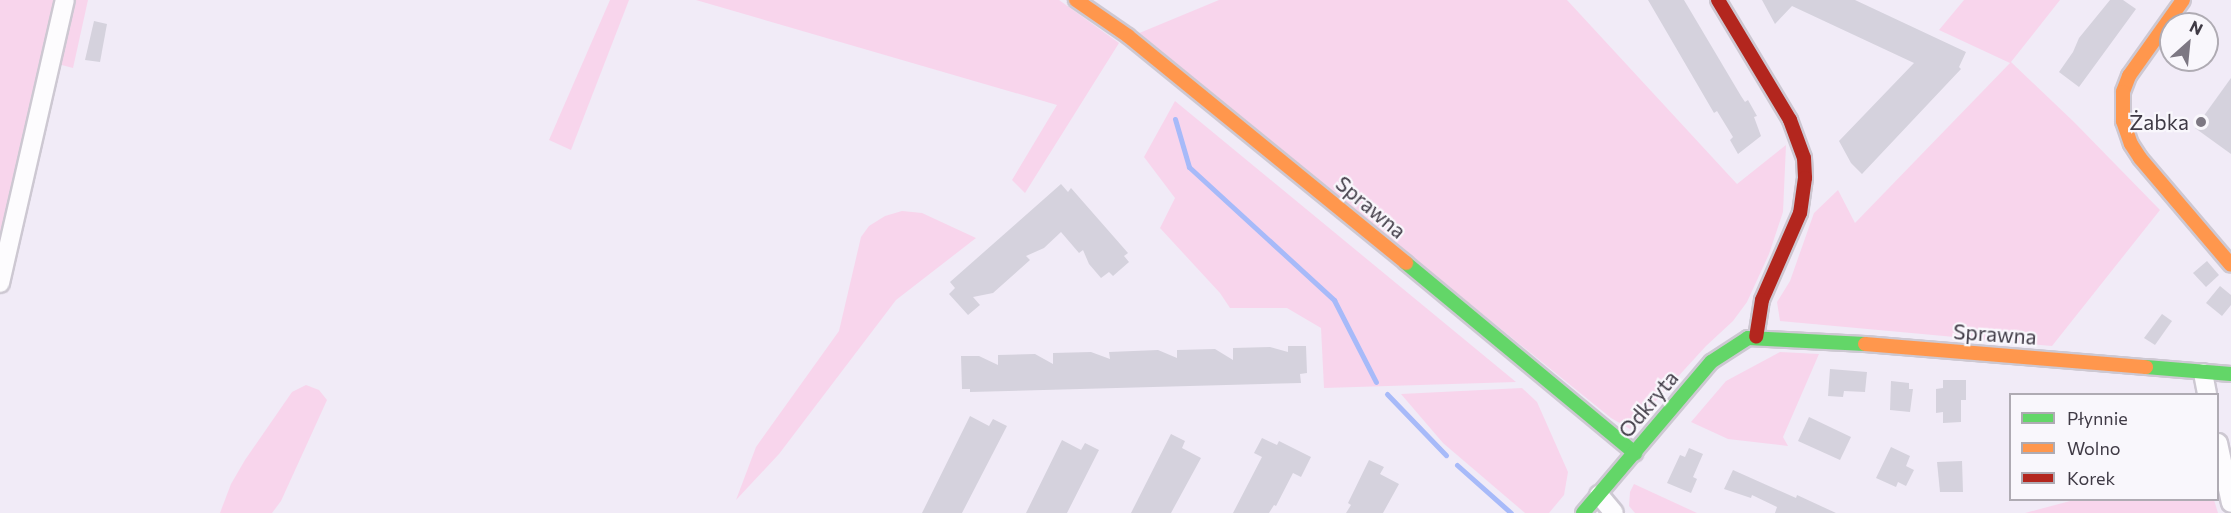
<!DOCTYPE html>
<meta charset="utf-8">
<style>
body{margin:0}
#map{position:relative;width:2231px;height:513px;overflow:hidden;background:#f1ebf7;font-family:Commissioner,sans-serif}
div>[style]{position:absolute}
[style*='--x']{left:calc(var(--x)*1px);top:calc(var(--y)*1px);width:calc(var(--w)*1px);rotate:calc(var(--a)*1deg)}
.green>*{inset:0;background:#f8d5ec}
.stream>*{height:5px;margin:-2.5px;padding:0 2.5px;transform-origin:2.5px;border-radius:2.5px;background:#a7baf9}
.building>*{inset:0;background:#d5d2dd}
.roads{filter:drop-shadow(2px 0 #cdc8d2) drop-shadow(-2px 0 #cdc8d2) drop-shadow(0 2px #cdc8d2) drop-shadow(0 -2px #cdc8d2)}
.street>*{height:18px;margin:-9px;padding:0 9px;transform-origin:9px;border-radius:9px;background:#fdfcfe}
.fast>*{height:14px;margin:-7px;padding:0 7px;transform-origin:7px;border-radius:7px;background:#63d668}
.slow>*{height:14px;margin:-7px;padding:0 7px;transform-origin:7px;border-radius:7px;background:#ff974d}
.jam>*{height:14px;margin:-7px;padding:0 7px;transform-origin:7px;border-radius:7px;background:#b3261e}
.dots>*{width:16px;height:16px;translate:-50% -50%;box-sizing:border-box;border:3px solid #f9f7fc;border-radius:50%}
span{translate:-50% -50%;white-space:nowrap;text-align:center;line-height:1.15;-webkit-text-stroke:4.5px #f9f7fc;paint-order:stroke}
.poi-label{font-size:21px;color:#3f3a45}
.right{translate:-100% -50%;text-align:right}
.street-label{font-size:21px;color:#3f3a45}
.legend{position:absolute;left:2009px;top:393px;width:210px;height:108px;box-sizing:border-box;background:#f9f7fc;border:2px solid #afabb3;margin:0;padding:8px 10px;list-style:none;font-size:18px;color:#3f3a45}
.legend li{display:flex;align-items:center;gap:12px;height:30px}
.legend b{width:30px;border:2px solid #afabb3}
.north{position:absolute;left:2159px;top:12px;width:60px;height:60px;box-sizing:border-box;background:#f9f7fc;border:2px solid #afabb3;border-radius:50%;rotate:27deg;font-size:16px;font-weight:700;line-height:24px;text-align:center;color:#3f3a45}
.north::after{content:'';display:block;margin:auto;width:21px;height:27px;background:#7d7883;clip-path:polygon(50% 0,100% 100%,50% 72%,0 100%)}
</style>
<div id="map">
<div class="green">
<i style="clip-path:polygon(0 0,66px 0,0 289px)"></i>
<i style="clip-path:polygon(72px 0,88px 0,73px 68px,58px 64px)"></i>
<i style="clip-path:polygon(610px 0,629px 0,571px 150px,549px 140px)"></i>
<i style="clip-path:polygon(696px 0,1059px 0,1119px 43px,1025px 193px,1012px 180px,1057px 105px)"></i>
<i style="clip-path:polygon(1219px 0,1567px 0,1737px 184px,1786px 145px,1783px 212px,1769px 254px,1747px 302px,1733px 321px,1706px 346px,1630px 429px,1611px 418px,1137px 34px)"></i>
<i style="clip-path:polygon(1964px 0,2060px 0,2011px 62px,2074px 122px,2160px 210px,2052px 346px,1780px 321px,1777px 302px,1790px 281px,1814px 213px,1838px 190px,1855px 223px,2010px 63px,1939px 30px)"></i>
<i style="clip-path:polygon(1175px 101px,1516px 382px,1324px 388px,1321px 328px,1287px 308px,1230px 308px,1220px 293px,1160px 228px,1175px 198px,1144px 157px)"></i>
<i style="clip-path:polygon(902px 211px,922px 213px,976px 238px,896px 300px,779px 454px,736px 500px,756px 447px,839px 331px,861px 237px,869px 226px,885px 216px)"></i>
<i style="clip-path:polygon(1780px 352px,1819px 354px,1783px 437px,1788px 446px,1728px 439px,1691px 422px,1726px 381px)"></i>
<i style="clip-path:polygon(306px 385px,319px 390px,327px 400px,281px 501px,272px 513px,220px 513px,231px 484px,245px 460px,292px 392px)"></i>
<i style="clip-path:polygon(1522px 388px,1537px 402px,1568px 472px,1564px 495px,1549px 513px,1525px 513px,1443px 443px,1401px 394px)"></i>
<i style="clip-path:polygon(1634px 484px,1697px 513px,1635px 513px,1629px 506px,1630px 492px)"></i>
<i style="clip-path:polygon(2074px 500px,2214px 500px,2218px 513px,2025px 513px)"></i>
</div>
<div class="stream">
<i style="--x:1175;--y:119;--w:50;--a:73.7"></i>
<i style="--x:1189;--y:167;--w:197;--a:42.5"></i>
<i style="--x:1334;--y:300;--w:92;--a:62.9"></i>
<i style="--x:1387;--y:394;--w:85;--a:46"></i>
<i style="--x:1457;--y:465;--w:72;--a:41.6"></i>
</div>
<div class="building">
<i style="clip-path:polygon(1648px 0,1684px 0,1741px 96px,1745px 102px,1748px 100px,1757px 116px,1754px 117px,1761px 136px,1738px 154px,1730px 140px,1733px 137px,1717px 111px,1714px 113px)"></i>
<i style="clip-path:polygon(1762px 0,1855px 0,1966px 52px,1959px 67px,1961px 69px,1862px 174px,1851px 163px,1839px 141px,1914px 63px,1792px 6px,1775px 24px)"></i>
<i style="clip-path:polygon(2110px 0,2123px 0,2136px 9px,2079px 87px,2059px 72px,2073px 52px,2079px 38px)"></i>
<i style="clip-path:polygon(94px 21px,107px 24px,100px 62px,85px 60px)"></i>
<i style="clip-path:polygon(2231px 78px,2231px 154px,2195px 128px)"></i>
<i style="clip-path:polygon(1061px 184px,1068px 192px,1071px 188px,1128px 253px,1124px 256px,1129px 262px,1113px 276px,1109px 272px,1101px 278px,1089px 264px,1083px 250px,1079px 253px,1061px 232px,1044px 248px,1026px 256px,1030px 260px,993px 293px,973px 297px,980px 305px,968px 315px,949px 294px,955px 288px,950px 282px)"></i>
<i style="clip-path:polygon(2207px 261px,2219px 275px,2206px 287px,2193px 273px)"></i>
<i style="clip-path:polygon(2220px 286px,2231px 295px,2231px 305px,2222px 316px,2206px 303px)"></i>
<i style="clip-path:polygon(2162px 314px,2172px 321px,2155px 345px,2144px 338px)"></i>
<i style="clip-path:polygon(1288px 346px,1306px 346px,1307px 373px,1300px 374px,1301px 383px,970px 392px,970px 389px,962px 389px,961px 356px,979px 356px,998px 365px,998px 355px,1035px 354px,1053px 364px,1053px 353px,1091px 352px,1110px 359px,1109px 352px,1158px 350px,1177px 358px,1177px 350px,1215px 349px,1233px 360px,1233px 348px,1270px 347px,1288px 352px)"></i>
<i style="clip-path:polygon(1830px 369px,1867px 372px,1865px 392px,1844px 391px,1843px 397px,1828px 396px)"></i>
<i style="clip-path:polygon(1943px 380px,1966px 380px,1966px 400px,1961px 400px,1961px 422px,1943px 423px,1943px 412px,1936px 413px,1936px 389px,1943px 388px)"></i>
<i style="clip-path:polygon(1891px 381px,1909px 383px,1909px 389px,1913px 389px,1910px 412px,1890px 410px)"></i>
<i style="clip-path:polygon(970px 416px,989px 426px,993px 419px,1007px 426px,962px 513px,922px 513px)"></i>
<i style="clip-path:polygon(1809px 417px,1851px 437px,1840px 460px,1798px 441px)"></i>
<i style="clip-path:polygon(1171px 434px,1185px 441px,1182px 448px,1201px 458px,1171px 513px,1131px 513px)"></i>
<i style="clip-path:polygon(1262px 438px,1277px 445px,1279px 441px,1311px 457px,1301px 477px,1293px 473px,1276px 506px,1274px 505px,1269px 513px,1233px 513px,1262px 457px,1254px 453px)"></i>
<i style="clip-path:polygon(1062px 440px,1081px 450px,1085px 443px,1099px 450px,1067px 513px,1026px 513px)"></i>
<i style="clip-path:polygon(1891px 447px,1910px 456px,1906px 466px,1914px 470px,1906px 486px,1898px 482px,1896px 487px,1876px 478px)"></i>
<i style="clip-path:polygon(1689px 448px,1703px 454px,1693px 477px,1697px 479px,1691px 493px,1667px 483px,1680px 455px,1685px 457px)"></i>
<i style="clip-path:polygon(1369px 460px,1384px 467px,1380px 474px,1399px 484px,1383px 513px,1346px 513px,1351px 505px,1348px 503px)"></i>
<i style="clip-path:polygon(1962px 461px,1963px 492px,1940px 492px,1937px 462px)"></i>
<i style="clip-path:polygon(1733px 470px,1796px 498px,1797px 495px,1836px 513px,1775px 513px,1777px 507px,1752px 495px,1751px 498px,1724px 489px)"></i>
</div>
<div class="roads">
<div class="street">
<i style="--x:0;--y:283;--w:290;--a:-77.1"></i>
<i style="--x:2203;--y:373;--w:21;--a:79"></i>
<i style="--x:2218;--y:443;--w:61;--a:77.8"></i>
<i style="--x:1599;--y:495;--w:23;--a:50"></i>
</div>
<div class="fast">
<i style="--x:1406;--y:263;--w:298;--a:39.7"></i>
<i style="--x:2146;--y:367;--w:85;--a:4.7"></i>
<i style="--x:1583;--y:513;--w:198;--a:-49.7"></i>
<i style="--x:1711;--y:362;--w:44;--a:-33"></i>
<i style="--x:1748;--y:338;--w:117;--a:2.9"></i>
</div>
<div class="slow">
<i style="--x:1076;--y:0;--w:63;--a:34.7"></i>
<i style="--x:1128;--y:36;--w:359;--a:39.2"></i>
<i style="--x:2183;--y:0;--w:93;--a:125.4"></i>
<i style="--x:2129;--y:76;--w:17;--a:111"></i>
<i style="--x:2123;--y:92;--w:29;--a:90"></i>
<i style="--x:2123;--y:121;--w:24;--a:71"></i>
<i style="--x:2131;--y:144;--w:17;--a:57"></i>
<i style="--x:2140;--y:158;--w:140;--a:49.6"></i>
<i style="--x:1865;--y:344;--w:282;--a:4.7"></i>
</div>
<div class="jam">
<i style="--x:1718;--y:0;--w:140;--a:59"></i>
<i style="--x:1790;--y:120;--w:40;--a:69.8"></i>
<i style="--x:1804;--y:158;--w:20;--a:87"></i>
<i style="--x:1805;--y:178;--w:35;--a:98"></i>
<i style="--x:1800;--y:213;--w:95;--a:113.6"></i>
<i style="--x:1762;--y:300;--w:37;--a:99"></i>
</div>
</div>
<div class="dots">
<i style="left:2201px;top:122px;background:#7d7883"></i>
</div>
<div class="poi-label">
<span class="right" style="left:2189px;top:122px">Żabka</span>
</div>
<div class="street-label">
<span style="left:1371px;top:207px;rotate:40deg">Sprawna</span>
<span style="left:1995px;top:334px;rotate:4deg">Sprawna</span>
<span style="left:1648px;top:404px;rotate:-50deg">Odkryta</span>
</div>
<ul class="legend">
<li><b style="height:8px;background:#63d668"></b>Płynnie</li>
<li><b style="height:8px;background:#ff974d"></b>Wolno</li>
<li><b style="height:8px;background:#b3261e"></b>Korek</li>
</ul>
<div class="north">N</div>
</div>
